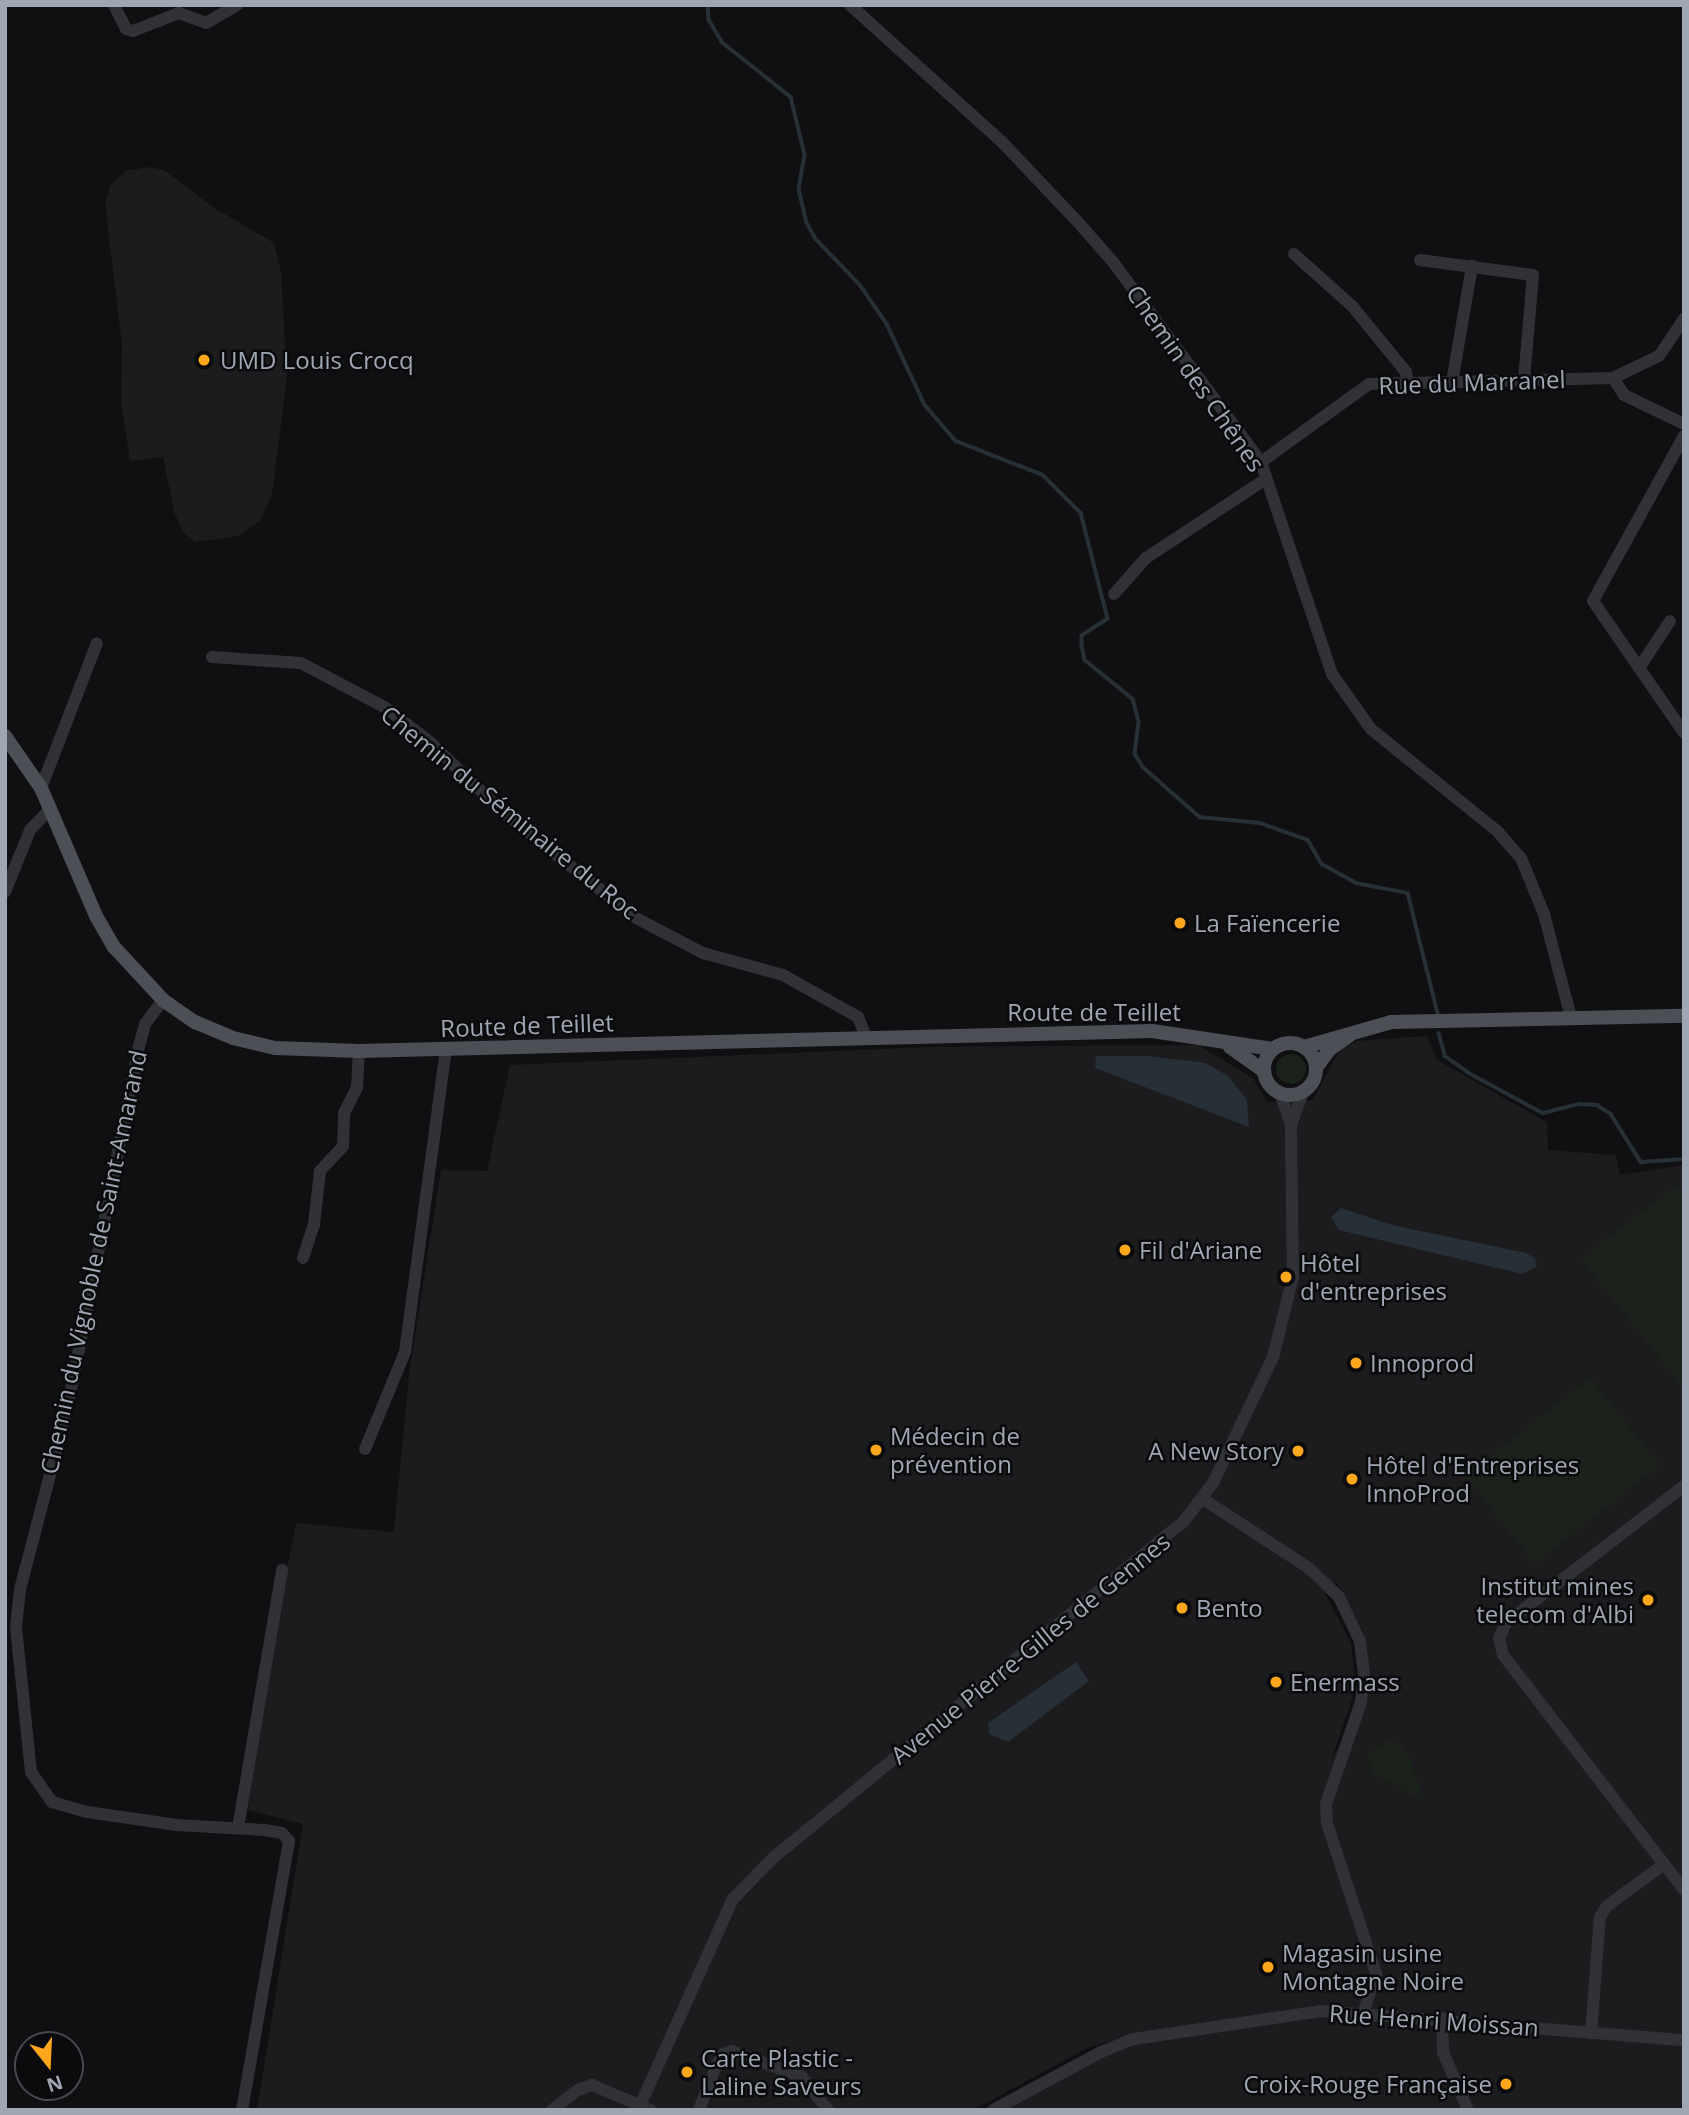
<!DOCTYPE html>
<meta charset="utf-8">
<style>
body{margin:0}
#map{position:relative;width:1689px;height:2115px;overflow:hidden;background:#101012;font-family:"Open Sans",sans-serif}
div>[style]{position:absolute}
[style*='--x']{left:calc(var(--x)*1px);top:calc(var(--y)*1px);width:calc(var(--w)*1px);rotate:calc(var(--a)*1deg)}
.built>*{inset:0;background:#1c1c1f}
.green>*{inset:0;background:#1a221b}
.round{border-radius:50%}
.water>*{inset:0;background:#263036}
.stream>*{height:3.5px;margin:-1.75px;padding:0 1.75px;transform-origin:1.75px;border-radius:1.75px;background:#263036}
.minor>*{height:12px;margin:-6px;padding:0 6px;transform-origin:6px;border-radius:6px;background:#313237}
.major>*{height:14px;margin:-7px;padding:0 7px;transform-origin:7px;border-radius:7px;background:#4d4f56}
.major>.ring{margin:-7px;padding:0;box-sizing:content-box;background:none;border:14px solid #4d4f56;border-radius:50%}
.dots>*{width:19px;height:19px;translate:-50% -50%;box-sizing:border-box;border:4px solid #0b0b0d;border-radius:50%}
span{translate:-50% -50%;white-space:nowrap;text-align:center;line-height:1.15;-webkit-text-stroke:5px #0b0b0d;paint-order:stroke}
.poi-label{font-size:24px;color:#a0a7b4}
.left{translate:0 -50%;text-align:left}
.right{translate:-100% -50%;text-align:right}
.street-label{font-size:24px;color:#a0a7b4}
.frame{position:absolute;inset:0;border:7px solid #a0a7b4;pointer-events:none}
.north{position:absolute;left:14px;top:2031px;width:70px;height:70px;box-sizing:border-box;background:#0b0b0d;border:2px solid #474950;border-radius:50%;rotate:162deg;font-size:19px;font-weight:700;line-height:28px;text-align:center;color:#a0a7b4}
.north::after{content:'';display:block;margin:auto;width:24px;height:32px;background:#ffa71b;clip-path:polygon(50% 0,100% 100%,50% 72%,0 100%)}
</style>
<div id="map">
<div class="built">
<i style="clip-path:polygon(148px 167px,164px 170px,213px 207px,274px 243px,281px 272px,287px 377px,272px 494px,260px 521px,238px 536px,195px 542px,183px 532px,174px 512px,163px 457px,130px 461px,121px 402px,122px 344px,105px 204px,111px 184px,126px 171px)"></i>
<i style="clip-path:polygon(evenodd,1427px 1036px,1437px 1060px,1547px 1122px,1548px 1150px,1616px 1155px,1620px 1175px,1684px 1165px,1684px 2110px,984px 2110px,1122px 2038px,1089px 2047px,973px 2110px,257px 2110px,303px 1824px,248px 1810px,262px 1695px,296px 1523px,394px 1532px,409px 1374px,441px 1170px,487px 1171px,510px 1065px,929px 1047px,1198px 1045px,1253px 1078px,1267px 1102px,1313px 1100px,1339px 1050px,1357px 1041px,1427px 1036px,1337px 1583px,1362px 1630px,1367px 1694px,1331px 1761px,1352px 1699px,1354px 1672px,1351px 1643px,1325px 1594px,1337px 1583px)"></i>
</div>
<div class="green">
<i class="round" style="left:1276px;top:1054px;width:30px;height:30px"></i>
<i style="clip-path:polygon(1676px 1185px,1684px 1195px,1684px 1389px,1581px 1259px)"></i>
<i style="clip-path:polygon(1590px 1378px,1660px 1465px,1535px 1564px,1465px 1476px)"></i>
<i style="clip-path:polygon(1389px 1741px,1398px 1743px,1409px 1756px,1424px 1801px,1371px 1773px,1368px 1752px)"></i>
</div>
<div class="water">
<i style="clip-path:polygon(1096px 1056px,1147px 1056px,1206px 1063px,1228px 1076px,1247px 1100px,1249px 1127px,1095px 1068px)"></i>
<i style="clip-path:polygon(1341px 1208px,1392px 1225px,1526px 1253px,1535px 1258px,1537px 1266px,1522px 1274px,1339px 1230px,1331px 1217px)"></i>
<i style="clip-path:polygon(1076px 1662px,1089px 1681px,1008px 1742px,989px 1734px,988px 1723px)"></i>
</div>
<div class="stream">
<i style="--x:708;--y:5;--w:15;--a:86"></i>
<i style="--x:709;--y:20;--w:26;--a:59"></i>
<i style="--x:722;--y:42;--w:88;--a:38.6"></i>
<i style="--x:791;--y:97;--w:60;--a:76.4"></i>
<i style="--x:805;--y:155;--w:35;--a:100"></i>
<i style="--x:799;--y:189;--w:35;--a:77"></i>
<i style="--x:807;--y:223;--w:18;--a:61"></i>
<i style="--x:816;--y:239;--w:65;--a:46.2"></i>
<i style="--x:861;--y:286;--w:46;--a:55.6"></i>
<i style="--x:887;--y:324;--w:89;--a:64.9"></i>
<i style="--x:925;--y:405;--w:48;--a:49.3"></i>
<i style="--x:956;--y:441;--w:93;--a:21.3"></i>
<i style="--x:1043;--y:475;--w:54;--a:45"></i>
<i style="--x:1081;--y:513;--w:109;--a:75.7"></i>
<i style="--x:1108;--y:619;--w:31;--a:147"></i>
<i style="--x:1082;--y:636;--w:9;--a:90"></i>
<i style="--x:1082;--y:645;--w:15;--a:79"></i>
<i style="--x:1085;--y:660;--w:62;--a:39.1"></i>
<i style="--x:1133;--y:699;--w:24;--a:75"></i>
<i style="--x:1139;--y:722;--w:32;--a:97"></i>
<i style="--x:1135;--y:754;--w:15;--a:58"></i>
<i style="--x:1143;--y:767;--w:76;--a:41.3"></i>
<i style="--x:1200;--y:817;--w:60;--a:5.7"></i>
<i style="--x:1260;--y:823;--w:51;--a:19.5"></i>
<i style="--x:1308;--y:840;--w:28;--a:60"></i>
<i style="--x:1322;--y:864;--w:39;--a:29"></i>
<i style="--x:1356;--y:883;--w:53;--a:10.9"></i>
<i style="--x:1408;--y:893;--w:128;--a:76"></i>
<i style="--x:1439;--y:1033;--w:24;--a:75"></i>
<i style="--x:1445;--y:1056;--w:29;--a:35"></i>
<i style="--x:1469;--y:1073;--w:84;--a:28.4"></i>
<i style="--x:1543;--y:1113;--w:38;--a:-14"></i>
<i style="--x:1580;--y:1104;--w:17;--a:3"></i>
<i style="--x:1597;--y:1105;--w:17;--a:33"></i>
<i style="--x:1611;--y:1114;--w:57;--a:58"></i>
<i style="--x:1641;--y:1162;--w:43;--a:-4"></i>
</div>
<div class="minor">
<i style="--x:114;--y:5;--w:27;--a:63"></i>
<i style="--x:126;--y:29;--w:7;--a:16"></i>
<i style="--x:133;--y:31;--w:49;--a:-21.4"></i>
<i style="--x:179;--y:13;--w:29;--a:20"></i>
<i style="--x:206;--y:23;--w:36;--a:-30"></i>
<i style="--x:850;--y:5;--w:205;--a:42"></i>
<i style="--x:1002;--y:142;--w:109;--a:46.5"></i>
<i style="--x:1077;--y:221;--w:55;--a:48.7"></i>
<i style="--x:1113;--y:262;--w:249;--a:53.5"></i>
<i style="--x:1261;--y:462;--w:224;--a:71.5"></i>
<i style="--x:1332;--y:674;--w:67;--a:54.7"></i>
<i style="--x:1371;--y:729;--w:164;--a:39"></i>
<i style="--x:1498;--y:832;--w:35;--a:49"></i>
<i style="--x:1521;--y:858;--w:61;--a:67.7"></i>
<i style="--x:1544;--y:914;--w:107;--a:75.4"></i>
<i style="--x:1294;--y:254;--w:79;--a:41.9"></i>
<i style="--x:1353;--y:307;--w:84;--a:50.8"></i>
<i style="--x:1406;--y:372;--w:11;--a:80"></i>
<i style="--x:1420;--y:260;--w:114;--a:7.6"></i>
<i style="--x:1533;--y:275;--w:105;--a:94.9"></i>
<i style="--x:1613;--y:378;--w:20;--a:57"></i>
<i style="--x:1624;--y:395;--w:67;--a:25.8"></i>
<i style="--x:1452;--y:382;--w:118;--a:-80.2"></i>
<i style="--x:1684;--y:436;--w:188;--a:118.9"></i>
<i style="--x:1593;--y:601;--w:160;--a:55.4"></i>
<i style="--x:1261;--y:462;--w:133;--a:-35.8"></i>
<i style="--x:1369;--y:384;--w:244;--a:-1.4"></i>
<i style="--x:1613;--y:378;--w:51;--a:-25.6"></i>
<i style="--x:1659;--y:356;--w:45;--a:-56"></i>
<i style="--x:1114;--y:594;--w:48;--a:-48.4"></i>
<i style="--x:1146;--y:558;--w:144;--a:-33.4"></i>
<i style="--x:212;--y:657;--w:89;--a:3.9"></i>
<i style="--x:301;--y:663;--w:96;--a:27.9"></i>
<i style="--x:386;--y:708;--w:56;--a:37.7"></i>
<i style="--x:430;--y:742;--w:107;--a:43.9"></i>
<i style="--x:507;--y:816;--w:164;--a:38.3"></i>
<i style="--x:636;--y:918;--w:76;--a:27.6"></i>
<i style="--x:703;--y:953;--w:83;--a:15.4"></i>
<i style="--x:783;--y:975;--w:86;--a:29.2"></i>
<i style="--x:858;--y:1017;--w:22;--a:68"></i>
<i style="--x:1639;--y:668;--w:56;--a:-56.6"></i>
<i style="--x:41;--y:788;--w:155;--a:-68.9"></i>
<i style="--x:5;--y:892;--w:67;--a:-68"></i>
<i style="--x:30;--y:830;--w:30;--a:-46"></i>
<i style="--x:163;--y:1000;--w:30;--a:127"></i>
<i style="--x:145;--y:1024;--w:23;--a:105"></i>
<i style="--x:139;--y:1046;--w:375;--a:101.2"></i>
<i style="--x:66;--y:1414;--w:181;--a:104.7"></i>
<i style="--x:20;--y:1589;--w:38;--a:96"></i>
<i style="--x:16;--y:1627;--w:146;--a:84.1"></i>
<i style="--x:31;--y:1772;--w:37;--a:55"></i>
<i style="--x:52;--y:1802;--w:36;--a:16"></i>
<i style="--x:87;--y:1812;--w:91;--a:8.2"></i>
<i style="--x:177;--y:1825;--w:87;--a:3.3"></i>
<i style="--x:264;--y:1830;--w:18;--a:9"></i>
<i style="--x:282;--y:1833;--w:11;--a:49"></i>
<i style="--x:289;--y:1841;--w:273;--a:99.9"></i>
<i style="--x:1291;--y:1125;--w:37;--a:-70"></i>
<i style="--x:303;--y:1258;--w:35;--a:-72"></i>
<i style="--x:314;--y:1225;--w:54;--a:-83.7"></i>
<i style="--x:320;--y:1171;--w:34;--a:-47"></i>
<i style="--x:343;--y:1146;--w:33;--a:-88"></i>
<i style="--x:344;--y:1113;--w:28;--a:-63"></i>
<i style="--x:357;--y:1088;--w:37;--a:-87"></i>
<i style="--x:365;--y:1449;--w:105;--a:-67.6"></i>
<i style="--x:405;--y:1352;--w:305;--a:-82.3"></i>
<i style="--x:1203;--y:1499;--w:126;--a:33.1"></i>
<i style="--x:1309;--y:1568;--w:42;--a:44"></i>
<i style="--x:1339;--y:1597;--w:49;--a:64.5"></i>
<i style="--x:1360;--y:1641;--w:33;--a:83"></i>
<i style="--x:1364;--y:1674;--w:28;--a:96"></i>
<i style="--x:1361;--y:1702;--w:108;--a:108.9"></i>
<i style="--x:1326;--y:1804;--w:19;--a:87"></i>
<i style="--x:1327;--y:1823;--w:159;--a:72"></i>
<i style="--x:1376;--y:1974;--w:39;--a:108"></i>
<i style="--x:238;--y:1828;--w:262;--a:-80.3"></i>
<i style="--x:1664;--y:1864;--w:33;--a:52"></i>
<i style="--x:1442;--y:2018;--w:34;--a:88"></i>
<i style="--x:1443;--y:2052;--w:63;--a:66.7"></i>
<i style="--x:1591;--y:2033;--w:116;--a:-85.6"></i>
<i style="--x:1600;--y:1917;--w:13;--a:-58"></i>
<i style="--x:1607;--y:1906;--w:71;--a:-36.4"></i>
<i style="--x:1664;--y:1864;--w:264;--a:-127.6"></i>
<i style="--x:1503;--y:1655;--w:17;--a:-103"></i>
<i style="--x:1499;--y:1638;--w:17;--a:-65"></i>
<i style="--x:1506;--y:1623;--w:225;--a:-37.6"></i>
<i style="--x:552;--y:2110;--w:33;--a:-38"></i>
<i style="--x:578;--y:2090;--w:15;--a:-20"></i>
<i style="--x:592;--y:2085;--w:64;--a:23"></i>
<i style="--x:638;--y:2110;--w:231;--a:-65.8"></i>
<i style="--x:733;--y:1899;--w:57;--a:-45.7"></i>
<i style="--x:773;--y:1858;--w:531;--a:-39.35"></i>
<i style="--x:1184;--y:1521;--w:48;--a:-52.7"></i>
<i style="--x:1213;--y:1483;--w:140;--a:-64.5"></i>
<i style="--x:1273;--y:1357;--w:82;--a:-76"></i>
<i style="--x:1293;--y:1277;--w:152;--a:-90.8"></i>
<i style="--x:1291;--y:1125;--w:34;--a:-109"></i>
<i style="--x:699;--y:2110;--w:47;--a:-68.9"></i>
<i style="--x:716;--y:2066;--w:14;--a:-60"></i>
<i style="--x:723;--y:2054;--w:9;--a:-18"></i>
<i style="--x:732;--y:2051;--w:75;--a:20.4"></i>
<i style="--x:802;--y:2077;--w:42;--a:51.8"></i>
<i style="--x:993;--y:2110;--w:123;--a:-28.2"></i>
<i style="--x:1101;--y:2052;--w:35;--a:-22"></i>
<i style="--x:1134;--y:2039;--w:189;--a:-8.5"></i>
<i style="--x:1321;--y:2011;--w:364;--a:4.6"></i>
</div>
<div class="major">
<i style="--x:5;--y:736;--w:63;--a:55.3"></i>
<i style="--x:41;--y:788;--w:139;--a:66.7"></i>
<i style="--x:96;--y:916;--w:36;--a:60"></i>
<i style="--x:114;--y:947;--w:72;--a:47.2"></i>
<i style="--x:163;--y:1000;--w:39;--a:35"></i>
<i style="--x:195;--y:1022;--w:41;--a:22.8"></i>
<i style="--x:233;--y:1038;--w:43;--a:13.4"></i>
<i style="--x:275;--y:1048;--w:84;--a:2"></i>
<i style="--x:359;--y:1051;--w:793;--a:-1.44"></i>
<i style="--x:1152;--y:1031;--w:122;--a:8.5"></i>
<i class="ring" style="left:1264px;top:1043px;width:38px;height:38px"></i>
<i style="--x:1230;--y:1047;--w:42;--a:35.2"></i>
<i style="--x:1304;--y:1047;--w:91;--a:-16"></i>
<i style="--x:1391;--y:1022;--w:293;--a:-1.2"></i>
<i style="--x:1316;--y:1068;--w:24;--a:-54"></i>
<i style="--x:1330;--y:1049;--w:24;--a:-35"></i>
</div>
<div class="dots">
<i style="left:204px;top:360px;background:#ffa71b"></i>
<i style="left:1180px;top:923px;background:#ffa71b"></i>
<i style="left:1125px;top:1250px;background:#ffa71b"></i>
<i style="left:1286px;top:1277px;background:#ffa71b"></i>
<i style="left:1356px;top:1363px;background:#ffa71b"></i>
<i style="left:876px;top:1450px;background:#ffa71b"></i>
<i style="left:1298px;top:1451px;background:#ffa71b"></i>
<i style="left:1352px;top:1479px;background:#ffa71b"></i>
<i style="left:1648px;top:1600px;background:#ffa71b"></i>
<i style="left:1182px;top:1608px;background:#ffa71b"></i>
<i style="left:1276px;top:1682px;background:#ffa71b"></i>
<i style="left:1268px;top:1967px;background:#ffa71b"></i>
<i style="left:687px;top:2072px;background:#ffa71b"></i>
<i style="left:1506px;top:2084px;background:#ffa71b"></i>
</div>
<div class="poi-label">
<span class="left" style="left:220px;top:360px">UMD Louis Crocq</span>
<span class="left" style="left:1194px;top:923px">La Faïencerie</span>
<span class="left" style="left:1139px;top:1250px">Fil d'Ariane</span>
<span class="left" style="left:1300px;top:1277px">Hôtel<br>d'entreprises</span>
<span class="left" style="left:1370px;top:1363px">Innoprod</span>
<span class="left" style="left:890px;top:1450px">Médecin de<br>prévention</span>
<span class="right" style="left:1284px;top:1451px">A New Story</span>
<span class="left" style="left:1366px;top:1479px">Hôtel d'Entreprises<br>InnoProd</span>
<span class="right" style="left:1634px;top:1600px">Institut mines<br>telecom d'Albi</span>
<span class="left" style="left:1196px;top:1608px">Bento</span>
<span class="left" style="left:1290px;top:1682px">Enermass</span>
<span class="left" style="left:1282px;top:1967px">Magasin usine<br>Montagne Noire</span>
<span class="left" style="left:701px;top:2072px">Carte Plastic -<br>Laline Saveurs</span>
<span class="right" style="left:1492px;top:2084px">Croix-Rouge Française</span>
</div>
<div class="street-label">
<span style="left:1196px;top:378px;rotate:55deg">Chemin des Chênes</span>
<span style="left:1472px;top:382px;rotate:-2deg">Rue du Marranel</span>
<span style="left:510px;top:812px;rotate:39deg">Chemin du Séminaire du Roc</span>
<span style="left:1094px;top:1012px">Route de Teillet</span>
<span style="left:527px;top:1025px;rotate:-2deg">Route de Teillet</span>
<span style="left:93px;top:1262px;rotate:-78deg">Chemin du Vignoble de Saint-Amarand</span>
<span style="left:1030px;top:1648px;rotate:-39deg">Avenue Pierre-Gilles de Gennes</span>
<span style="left:1434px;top:2020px;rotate:4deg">Rue Henri Moissan</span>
</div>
<div class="frame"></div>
<div class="north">N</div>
</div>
